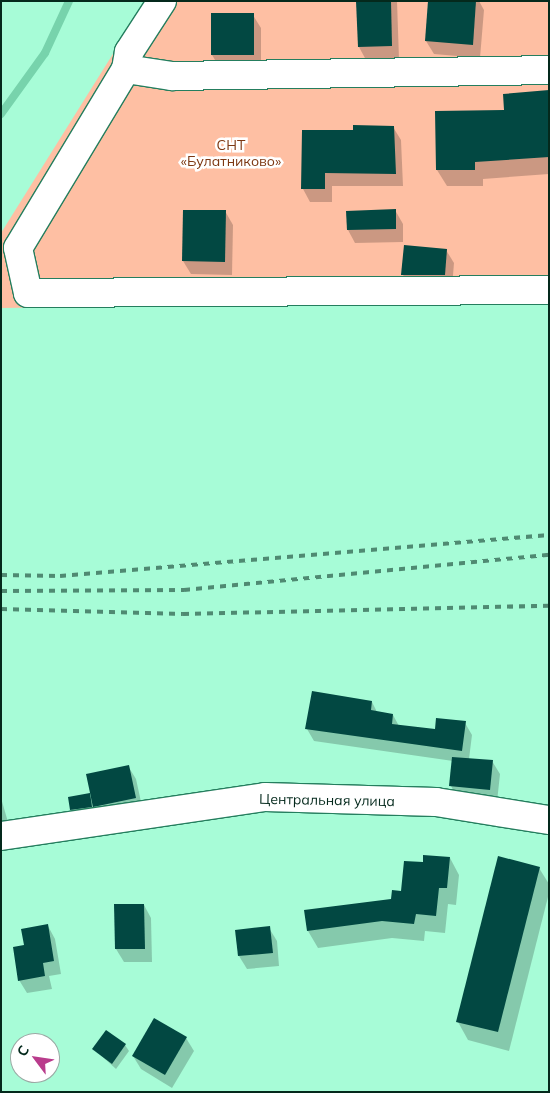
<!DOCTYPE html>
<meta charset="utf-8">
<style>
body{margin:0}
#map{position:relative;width:550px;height:1093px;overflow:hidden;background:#a7fcd7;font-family:Mulish,sans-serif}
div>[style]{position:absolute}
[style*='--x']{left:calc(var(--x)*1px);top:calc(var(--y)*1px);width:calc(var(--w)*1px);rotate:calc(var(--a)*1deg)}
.green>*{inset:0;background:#febfa3}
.shadow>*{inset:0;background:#0003}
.stream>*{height:8px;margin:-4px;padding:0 4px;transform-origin:4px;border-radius:4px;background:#77d3ac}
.building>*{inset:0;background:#024842}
.roads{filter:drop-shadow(1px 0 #257e5e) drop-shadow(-1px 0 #257e5e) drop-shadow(0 1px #257e5e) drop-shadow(0 -1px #257e5e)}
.minor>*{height:28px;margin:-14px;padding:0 14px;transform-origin:14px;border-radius:14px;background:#fff}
.rail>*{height:4px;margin-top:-2px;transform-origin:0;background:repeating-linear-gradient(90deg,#4f8a72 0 6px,transparent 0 12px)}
span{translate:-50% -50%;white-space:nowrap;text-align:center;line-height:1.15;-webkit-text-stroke:5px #fff;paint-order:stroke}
.park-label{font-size:14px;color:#7d3813}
.street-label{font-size:14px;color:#04291c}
.frame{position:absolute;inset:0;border:2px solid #04291c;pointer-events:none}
.north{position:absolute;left:10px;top:1033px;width:50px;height:50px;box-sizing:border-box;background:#fff;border:1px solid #9ba9a4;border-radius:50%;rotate:301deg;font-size:14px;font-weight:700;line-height:20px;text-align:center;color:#04291c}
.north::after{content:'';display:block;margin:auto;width:18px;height:22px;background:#b93c8c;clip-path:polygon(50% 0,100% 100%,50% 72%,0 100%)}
</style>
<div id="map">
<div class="green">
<i style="clip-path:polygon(146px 1px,549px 1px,549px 301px,1px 308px,1px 233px)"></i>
</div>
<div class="shadow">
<i style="clip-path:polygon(358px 1px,397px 1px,399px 59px,366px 60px,359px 47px)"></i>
<i style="clip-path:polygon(429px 1px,479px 1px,484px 10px,480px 58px,434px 54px,426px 41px)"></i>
<i style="clip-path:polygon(253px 15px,261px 28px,261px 68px,220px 68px,212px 55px)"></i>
<i style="clip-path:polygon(549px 92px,549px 174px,483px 179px,483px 186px,447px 186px,437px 170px,506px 111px)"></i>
<i style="clip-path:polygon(393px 127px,401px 140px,403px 186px,332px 186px,332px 202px,310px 202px,303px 189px,354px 131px)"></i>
<i style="clip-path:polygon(395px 210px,403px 224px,403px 242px,355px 243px,348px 230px,347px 212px)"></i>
<i style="clip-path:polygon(225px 211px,233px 225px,232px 275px,191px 274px,183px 261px)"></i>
<i style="clip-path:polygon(446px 250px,454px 263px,452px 288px,411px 288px,403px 275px)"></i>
<i style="clip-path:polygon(372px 702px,377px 712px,393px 715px,399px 726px,436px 730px,465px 723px,472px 735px,469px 759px,492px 761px,500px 774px,497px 802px,458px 799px,451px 786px,453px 761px,314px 741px,307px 729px)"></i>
<i style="clip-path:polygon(128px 766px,136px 779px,143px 811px,102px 819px,94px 805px,95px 813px,75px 816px,71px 810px,89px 795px,93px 800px)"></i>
<i style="clip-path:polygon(1px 798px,10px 829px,1px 831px)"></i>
<i style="clip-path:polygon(450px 858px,459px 875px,456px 905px,448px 904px,445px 933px,425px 931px,424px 941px,392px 938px,318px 948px,308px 931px,305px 911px,392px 900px,402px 892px,424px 864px)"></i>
<i style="clip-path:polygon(539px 868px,549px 884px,549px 893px,509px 1051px,468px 1040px,458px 1022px)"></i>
<i style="clip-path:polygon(144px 905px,151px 918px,152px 962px,124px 962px,116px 949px)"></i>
<i style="clip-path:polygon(48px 926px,55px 939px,61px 974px,49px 976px,52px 989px,27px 993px,19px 980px)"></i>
<i style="clip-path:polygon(269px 928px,277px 941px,279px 966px,247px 969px,239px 956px)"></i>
<i style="clip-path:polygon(186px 1038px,194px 1051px,172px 1088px,141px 1069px,133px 1056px)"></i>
<i style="clip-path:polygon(125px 1045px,129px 1051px,116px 1069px,94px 1049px)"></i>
</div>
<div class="stream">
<i style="--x:1;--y:114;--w:75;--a:-54.2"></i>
<i style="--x:45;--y:53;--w:57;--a:-65.2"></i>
</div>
<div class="building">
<i style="clip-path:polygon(356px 1px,391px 1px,392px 46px,358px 47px)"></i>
<i style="clip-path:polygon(428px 1px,476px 1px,473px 45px,425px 41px)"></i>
<i style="clip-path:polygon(211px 13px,254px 13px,254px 55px,211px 55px)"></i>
<i style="clip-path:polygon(549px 90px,549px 157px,475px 162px,475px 170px,436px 170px,435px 111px,504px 110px,503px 94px)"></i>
<i style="clip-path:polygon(353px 125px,394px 126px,396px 174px,325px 173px,325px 189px,301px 189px,302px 130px,353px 130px)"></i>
<i style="clip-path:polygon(396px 209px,396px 229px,347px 230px,346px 211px)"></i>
<i style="clip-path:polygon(183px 210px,226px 210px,225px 262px,182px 261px)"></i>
<i style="clip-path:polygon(404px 245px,447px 249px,445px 275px,401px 275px)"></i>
<i style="clip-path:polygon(312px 691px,372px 701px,371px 710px,393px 714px,392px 724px,435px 729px,436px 718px,466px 721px,462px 751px,305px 729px)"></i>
<i style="clip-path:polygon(452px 757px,493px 760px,490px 790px,449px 786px)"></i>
<i style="clip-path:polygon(129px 765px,136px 798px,93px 807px,86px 774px)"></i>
<i style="clip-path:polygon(90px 793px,92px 807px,70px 810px,68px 797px)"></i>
<i style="clip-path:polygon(423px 855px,450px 857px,447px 888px,439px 888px,436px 916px,416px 914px,414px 924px,382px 921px,307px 931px,304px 910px,391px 899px,392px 890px,401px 891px,404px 861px,423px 862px)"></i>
<i style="clip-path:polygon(498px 856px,540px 867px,498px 1032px,456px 1022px)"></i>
<i style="clip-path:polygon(114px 904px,144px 904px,145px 949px,115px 949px)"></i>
<i style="clip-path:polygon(48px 924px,54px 961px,43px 963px,45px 976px,18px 981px,13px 947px,24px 945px,21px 929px)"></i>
<i style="clip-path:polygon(270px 926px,273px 953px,238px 956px,235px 930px)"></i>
<i style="clip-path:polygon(154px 1018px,187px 1037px,165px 1075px,132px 1056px)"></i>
<i style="clip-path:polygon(106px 1030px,126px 1044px,112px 1064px,92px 1049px)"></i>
</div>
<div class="roads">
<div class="minor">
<i style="--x:162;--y:1;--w:61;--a:122.9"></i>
<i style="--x:129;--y:52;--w:17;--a:100"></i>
<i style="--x:126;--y:69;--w:209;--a:121.1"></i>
<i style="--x:18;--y:248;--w:46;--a:77.5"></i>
<i style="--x:28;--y:293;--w:521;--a:-0.33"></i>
<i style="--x:126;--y:69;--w:47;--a:8.7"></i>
<i style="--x:172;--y:76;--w:377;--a:-0.9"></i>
<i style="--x:1;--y:836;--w:267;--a:-8.4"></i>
<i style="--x:265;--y:797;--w:171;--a:1.7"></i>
<i style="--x:436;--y:802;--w:114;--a:9.1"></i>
</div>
</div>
<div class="rail">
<i style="--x:1;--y:575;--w:59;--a:1"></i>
<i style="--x:60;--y:576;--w:491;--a:-4.8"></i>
<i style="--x:1;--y:591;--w:183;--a:-0.3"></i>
<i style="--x:184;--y:590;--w:367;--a:-5.5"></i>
<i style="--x:1;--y:609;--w:182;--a:1.6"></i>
<i style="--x:183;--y:614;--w:366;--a:-1.3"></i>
</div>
<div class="park-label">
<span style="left:231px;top:153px">СНТ<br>«Булатниково»</span>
</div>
<div class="street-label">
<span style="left:327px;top:800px;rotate:1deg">Центральная улица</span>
</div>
<div class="frame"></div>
<div class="north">С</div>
</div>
